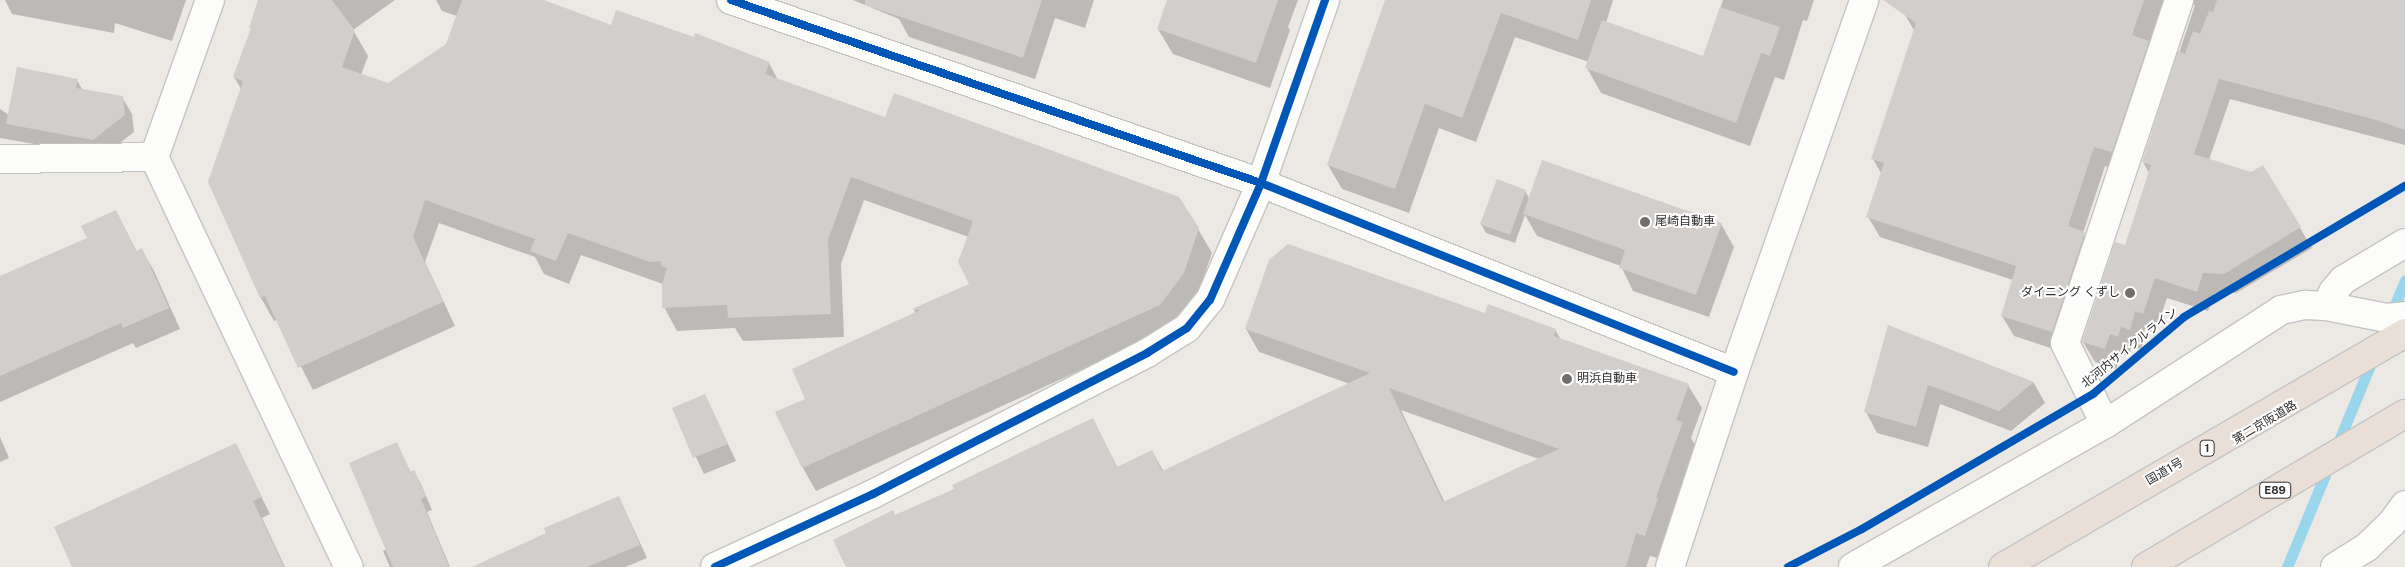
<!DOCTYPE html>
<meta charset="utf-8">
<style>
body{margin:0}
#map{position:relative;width:2405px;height:567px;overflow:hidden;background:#ece8e4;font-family:"Public Sans","Noto Sans JP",sans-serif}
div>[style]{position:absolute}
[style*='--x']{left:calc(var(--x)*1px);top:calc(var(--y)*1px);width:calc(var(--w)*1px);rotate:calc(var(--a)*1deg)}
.shadow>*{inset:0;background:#0003}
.stream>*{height:11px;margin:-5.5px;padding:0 5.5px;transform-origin:5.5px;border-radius:5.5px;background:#99d6ec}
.building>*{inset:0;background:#d1cecb}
.roads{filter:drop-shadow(1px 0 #c5c4c5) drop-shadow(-1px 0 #c5c4c5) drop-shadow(0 1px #c5c4c5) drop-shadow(0 -1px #c5c4c5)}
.street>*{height:28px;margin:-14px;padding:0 14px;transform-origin:14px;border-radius:14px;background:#fcfcfb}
.secondary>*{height:28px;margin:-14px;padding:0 14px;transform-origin:14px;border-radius:14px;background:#fcfcfb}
.highway>*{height:28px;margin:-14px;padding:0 14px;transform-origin:14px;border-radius:14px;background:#eadfd6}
.cycleway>*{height:8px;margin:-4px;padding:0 4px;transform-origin:4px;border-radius:4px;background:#0057b8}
.dots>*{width:14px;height:14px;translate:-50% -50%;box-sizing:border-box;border:2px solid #fff;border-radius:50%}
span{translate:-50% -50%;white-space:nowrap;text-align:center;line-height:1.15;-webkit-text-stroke:4px #fff;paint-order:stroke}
.shield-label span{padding:1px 4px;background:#fff;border:1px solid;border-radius:4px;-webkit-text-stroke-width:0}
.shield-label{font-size:11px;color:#2e2e2e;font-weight:700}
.poi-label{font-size:12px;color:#2e2e2e}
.left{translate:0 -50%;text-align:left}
.right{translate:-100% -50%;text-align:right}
.street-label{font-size:12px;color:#2e2e2e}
</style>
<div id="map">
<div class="shadow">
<i style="clip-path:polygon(5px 0,186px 0,172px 41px,115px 23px,114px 33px,12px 14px)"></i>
<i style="clip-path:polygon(260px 0,395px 0,353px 30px,368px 56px,361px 75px,388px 85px,447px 45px,457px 16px,442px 11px,436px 0,540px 0,611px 26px,769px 63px,778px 80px,1198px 229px,1212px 253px,1197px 296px,1173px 328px,816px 491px,803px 468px,807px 399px,916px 314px,914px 310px,970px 285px,969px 237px,864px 200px,841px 264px,844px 337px,743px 341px,735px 328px,677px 331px,664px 307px,663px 284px,581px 255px,569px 284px,544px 274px,535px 257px,439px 223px,425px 262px,455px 326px,313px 390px,277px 320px,274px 321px,261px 298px,209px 182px,241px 89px,234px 77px,252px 30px,250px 27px)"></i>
<i style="clip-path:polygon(853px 0,1094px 0,1085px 28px,1055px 18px,1035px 79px,909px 37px,899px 19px)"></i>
<i style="clip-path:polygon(1168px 0,1298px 0,1288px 27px,1290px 30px,1270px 88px,1173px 54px,1158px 29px)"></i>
<i style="clip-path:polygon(1386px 0,1613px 0,1606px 23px,1703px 58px,1723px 0,1814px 0,1807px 21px,1803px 20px,1784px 80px,1775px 77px,1750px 146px,1601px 93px,1587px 68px,1589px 62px,1515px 37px,1476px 142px,1439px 128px,1409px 213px,1342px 189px,1328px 165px)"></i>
<i style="clip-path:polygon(1908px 0,2405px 0,2405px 145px,2230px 99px,2209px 160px,2300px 228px,2312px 248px,2236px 293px,2215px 293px,2208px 311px,2167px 298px,2155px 333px,2147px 331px,2141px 349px,2132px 347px,2129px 356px,2121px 354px,2116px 369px,2095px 362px,2083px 342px,2125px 247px,2149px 173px,2143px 162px,2195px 5px,2187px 5px,2123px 172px,2105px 166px,2083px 233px,2096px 253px,2063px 352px,2014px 336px,2002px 316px,2013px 280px,1880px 237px,1868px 217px,1882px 175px,1873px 159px,1915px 32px,1904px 13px)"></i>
<i style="clip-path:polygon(77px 80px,83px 91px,122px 97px,132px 114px,134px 132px,103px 156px,0 138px,0 109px,9px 115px)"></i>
<i style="clip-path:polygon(1525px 191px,1529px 198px,1721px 224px,1734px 247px,1709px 317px,1633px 291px,1621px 266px,1537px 236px,1525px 215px,1515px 243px,1486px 233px,1481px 224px)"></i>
<i style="clip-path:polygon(116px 211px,137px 252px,142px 250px,154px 271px,180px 329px,136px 348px,133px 343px,0 402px,0 278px,88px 239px)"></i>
<i style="clip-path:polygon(evenodd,1485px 315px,1555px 330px,1562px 341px,1688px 385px,1702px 408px,1691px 438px,1696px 447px,1658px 558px,1650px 556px,1646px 567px,847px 567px,895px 517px,955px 490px,1093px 420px,1118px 468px,1152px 451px,1164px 472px,1350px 384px,1259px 352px,1246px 329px,1485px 315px,1401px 410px,1539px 459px,1445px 503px,1401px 410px)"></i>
<i style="clip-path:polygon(1889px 327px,2034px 383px,2045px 403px,2011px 431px,1940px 404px,1928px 447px,1877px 433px,1866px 412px)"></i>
<i style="clip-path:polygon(705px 395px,736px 461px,704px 474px,673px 409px)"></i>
<i style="clip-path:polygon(0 437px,9px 458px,0 462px)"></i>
<i style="clip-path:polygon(397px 444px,411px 473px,414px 471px,421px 484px,432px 510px,427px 512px,450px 567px,390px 567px,383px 551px,387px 549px)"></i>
<i style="clip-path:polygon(235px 445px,270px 514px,262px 518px,285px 567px,73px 567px)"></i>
<i style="clip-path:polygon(619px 497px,647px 558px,625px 567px,475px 567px,548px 534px)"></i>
</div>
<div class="stream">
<i style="--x:2390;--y:316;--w:39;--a:-67"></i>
<i style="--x:2335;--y:450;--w:100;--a:-67.6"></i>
<i style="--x:2287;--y:567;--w:110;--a:-67.6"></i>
</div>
<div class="building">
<i style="clip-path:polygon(258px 0,332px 0,355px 31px,342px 67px,388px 83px,446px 44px,462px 0,544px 0,611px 25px,616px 10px,694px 37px,695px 33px,770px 62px,765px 74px,885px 117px,894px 93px,1179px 197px,1199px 228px,1184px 273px,1160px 305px,802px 468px,775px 412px,805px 399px,792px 369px,920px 310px,912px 309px,969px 284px,958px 262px,973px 221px,851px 177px,828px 240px,831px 314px,728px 318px,727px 305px,662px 308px,662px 284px,667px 268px,661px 266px,661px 261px,650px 262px,568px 233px,556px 261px,530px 251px,535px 239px,425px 200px,413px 237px,443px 302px,298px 368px,265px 296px,260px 298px,208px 182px,243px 81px,233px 77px,251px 28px,249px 28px)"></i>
<i style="clip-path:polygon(865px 0,1042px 0,1023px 58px,865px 5px)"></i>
<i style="clip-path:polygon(1167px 0,1278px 0,1256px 63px,1157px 29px)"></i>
<i style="clip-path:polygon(1385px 0,1591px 0,1578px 40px,1501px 13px,1462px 118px,1425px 104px,1395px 189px,1327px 165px)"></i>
<i style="clip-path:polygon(1883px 0,2144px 0,2132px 35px,2149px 41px,2112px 152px,2094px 147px,2068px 226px,2085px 232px,2052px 332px,2001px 316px,2016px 266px,1866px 217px,1884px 163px,1871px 159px,1916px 23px)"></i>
<i style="clip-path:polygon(2217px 0,2405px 0,2405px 130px,2373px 119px,2219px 79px,2194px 154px,2251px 172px,2263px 165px,2301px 227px,2224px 274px,2203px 273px,2197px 292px,2155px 278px,2143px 314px,2135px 311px,2130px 330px,2121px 327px,2118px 337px,2110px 334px,2105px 349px,2082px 342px,2115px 242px,2125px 245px,2151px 165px,2142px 162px,2178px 51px,2185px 54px,2193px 31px,2200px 34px,2209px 11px,2213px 12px)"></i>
<i style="clip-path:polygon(1720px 7px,1780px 27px,1770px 56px,1761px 53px,1736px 123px,1585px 68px,1602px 20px,1703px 56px)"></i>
<i style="clip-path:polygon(17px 67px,78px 79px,76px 88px,123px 96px,125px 115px,93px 140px,6px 124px)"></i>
<i style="clip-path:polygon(1542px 160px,1722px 223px,1696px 295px,1619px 268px,1625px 250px,1523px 214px)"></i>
<i style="clip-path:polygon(1497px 179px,1526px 190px,1510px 235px,1480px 224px)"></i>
<i style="clip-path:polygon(116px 210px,136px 251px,142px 248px,169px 308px,123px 328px,121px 323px,0 376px,0 276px,87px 238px,81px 226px)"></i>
<i style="clip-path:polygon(evenodd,1288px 244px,1485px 313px,1488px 304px,1556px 329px,1554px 336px,1689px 384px,1676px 420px,1683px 422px,1656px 497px,1658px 498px,1645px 536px,1636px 533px,1626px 567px,846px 567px,833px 540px,893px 510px,895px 515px,954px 489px,952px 485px,1093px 418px,1117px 467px,1152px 450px,1162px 471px,1370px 373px,1245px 329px,1269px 260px,1288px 244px,1389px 388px,1559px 449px,1443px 502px,1389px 388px)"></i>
<i style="clip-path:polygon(1888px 325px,2034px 382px,1999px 411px,1928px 385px,1916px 427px,1864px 412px)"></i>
<i style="clip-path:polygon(705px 394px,728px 444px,693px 458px,672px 408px)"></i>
<i style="clip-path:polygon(397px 442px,410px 472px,414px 470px,426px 496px,421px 499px,449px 567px,393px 567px,349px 463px)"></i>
<i style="clip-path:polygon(236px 443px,262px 497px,253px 501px,284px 567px,72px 567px,54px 527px)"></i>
<i style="clip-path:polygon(619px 496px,640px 545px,587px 567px,472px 567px,546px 533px,544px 528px)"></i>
</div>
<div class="roads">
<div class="street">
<i style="--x:0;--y:159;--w:154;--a:-0.7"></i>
<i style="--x:2326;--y:306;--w:16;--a:-63"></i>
<i style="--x:2333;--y:292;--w:16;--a:-50"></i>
<i style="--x:2343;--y:280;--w:72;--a:-30.8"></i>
<i style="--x:2105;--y:424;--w:90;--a:-116.3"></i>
<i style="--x:2065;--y:343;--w:361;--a:-71.6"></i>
</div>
<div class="secondary">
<i style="--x:210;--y:0;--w:167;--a:109.6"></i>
<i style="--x:154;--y:157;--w:454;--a:64.6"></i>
<i style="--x:731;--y:0;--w:561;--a:19.05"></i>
<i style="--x:1261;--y:183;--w:509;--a:21.78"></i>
<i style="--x:715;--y:567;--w:174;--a:-24.8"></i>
<i style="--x:873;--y:494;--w:308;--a:-27.2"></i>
<i style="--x:1147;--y:353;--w:47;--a:-32"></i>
<i style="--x:1187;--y:328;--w:36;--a:-51"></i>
<i style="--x:1210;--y:300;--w:128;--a:-66.4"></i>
<i style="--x:1261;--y:183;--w:194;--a:-70.7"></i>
<i style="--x:1670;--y:567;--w:205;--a:-71.8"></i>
<i style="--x:1734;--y:372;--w:394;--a:-70.7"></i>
<i style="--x:1853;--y:567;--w:290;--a:-29.6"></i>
<i style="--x:2105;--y:424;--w:210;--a:-32.9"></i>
<i style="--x:2281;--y:310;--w:25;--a:-12"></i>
<i style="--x:2305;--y:305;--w:21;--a:3"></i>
<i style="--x:2326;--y:306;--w:62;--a:11.1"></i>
<i style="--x:2387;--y:318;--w:18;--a:-6"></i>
<i style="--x:2335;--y:567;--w:38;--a:-32"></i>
<i style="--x:2367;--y:547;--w:35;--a:-44"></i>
<i style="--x:2392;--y:523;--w:22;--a:-54"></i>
</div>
<div class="highway">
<i style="--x:2003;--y:567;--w:465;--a:-30.2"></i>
<i style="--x:2146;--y:567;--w:301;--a:-30.6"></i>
</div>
</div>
<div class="cycleway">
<i style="--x:731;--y:0;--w:561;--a:19.05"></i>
<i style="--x:1261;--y:183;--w:509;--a:21.78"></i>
<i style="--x:715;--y:567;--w:174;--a:-24.8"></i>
<i style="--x:873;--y:494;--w:308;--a:-27.2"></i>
<i style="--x:1147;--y:353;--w:47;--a:-32"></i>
<i style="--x:1187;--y:328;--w:36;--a:-51"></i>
<i style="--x:1210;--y:300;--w:128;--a:-66.4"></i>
<i style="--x:1261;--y:183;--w:194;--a:-70.7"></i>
<i style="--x:1788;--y:567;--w:83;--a:-27.2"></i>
<i style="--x:1862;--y:529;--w:268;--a:-30.3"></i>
<i style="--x:2093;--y:394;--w:119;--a:-40.2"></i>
<i style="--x:2184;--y:317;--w:257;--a:-30.7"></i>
</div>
<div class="dots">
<i style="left:1645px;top:222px;background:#706f6e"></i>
<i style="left:2130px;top:293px;background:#706f6e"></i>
<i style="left:1567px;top:379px;background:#706f6e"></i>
</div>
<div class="shield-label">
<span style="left:2207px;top:448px">1</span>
<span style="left:2275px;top:490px">E89</span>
</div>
<div class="poi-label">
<span class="left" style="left:1655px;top:222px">尾崎自動車</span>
<span class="right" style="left:2120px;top:293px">ダイニング くずし</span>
<span class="left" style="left:1577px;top:379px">明浜自動車</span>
</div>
<div class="street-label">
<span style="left:2130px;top:348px;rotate:-39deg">北河内サイクルライン</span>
<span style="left:2265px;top:423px;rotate:-31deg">第二京阪道路</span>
<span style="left:2165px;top:472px;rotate:-30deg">国道1号</span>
</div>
</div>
